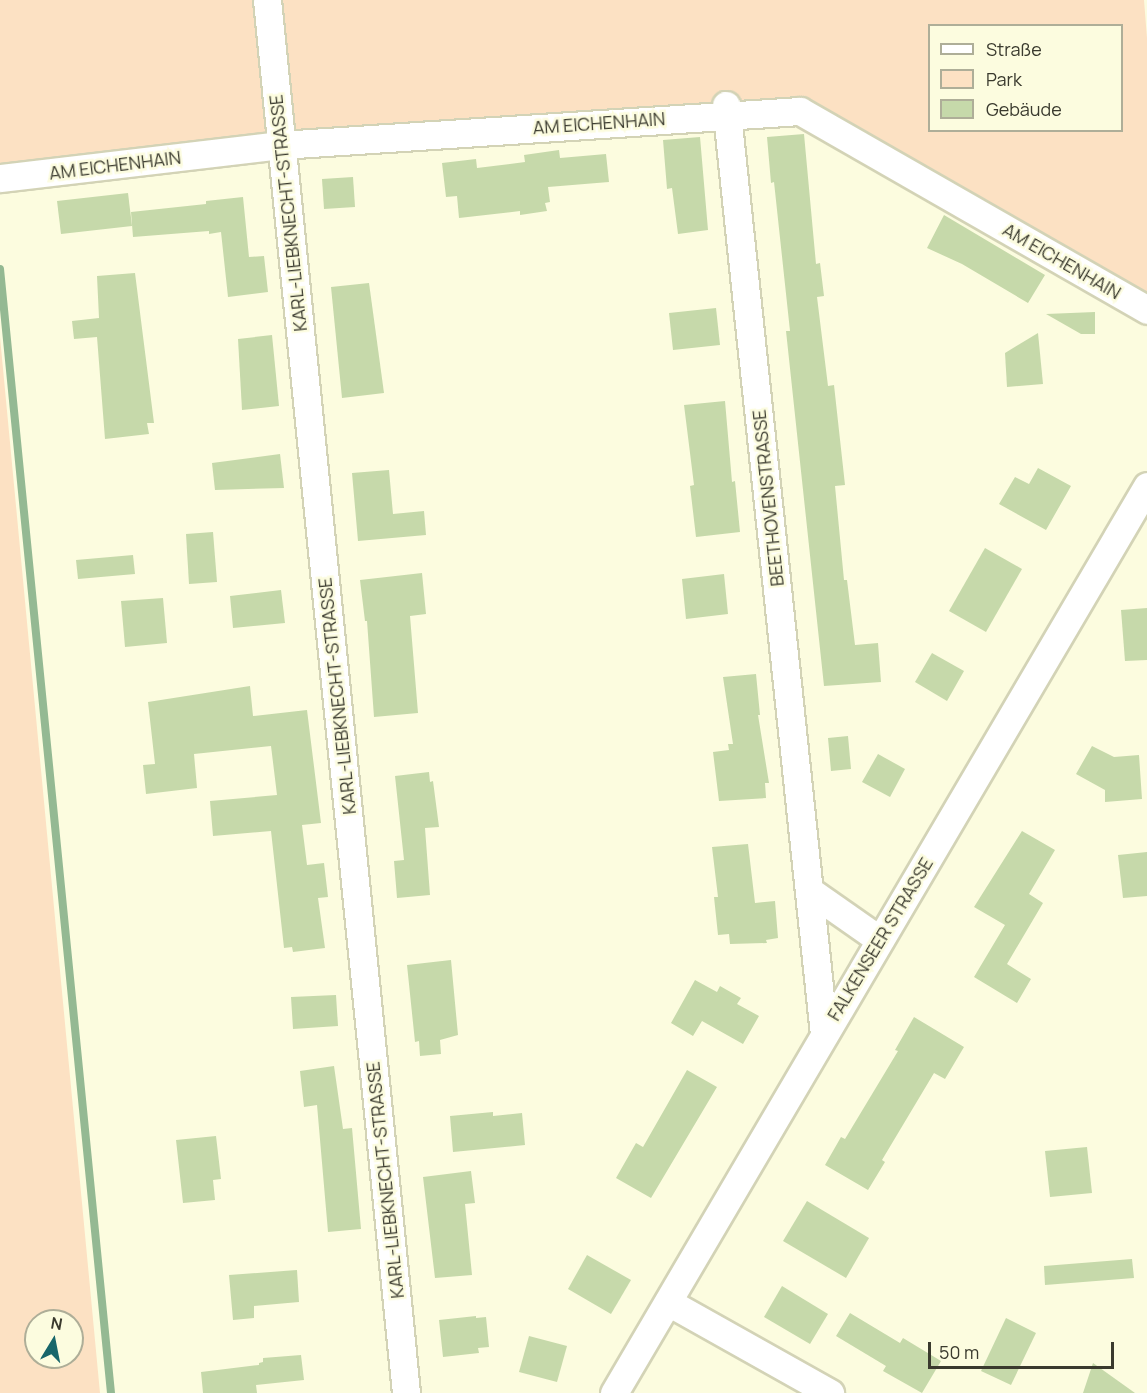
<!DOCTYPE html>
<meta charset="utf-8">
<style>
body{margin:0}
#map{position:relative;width:1147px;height:1393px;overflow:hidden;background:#fcfcdf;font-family:Manrope,sans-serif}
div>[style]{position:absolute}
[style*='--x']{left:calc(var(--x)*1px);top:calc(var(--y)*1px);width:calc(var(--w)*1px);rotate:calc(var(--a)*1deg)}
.green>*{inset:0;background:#fce1c3}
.stream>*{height:8px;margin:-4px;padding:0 4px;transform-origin:4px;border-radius:4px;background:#94b993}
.building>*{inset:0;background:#c6d9aa}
.roads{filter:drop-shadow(2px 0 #d3d3b6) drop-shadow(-2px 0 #d3d3b6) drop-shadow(0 2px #d3d3b6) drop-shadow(0 -2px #d3d3b6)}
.minor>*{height:27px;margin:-13.5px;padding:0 13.5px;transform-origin:13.5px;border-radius:13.5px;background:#fff}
span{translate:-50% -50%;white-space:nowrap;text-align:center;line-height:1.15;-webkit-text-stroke:5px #fcfcdf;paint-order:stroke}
.street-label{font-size:18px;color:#3a3a2e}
.legend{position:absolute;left:928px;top:24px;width:195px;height:108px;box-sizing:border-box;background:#fcfcdf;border:2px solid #aeae98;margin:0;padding:8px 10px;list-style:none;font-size:18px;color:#3a3a2e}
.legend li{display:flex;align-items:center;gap:12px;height:30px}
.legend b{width:30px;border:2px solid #aeae98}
.north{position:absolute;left:24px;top:1309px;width:60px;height:60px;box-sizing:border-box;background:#fcfcdf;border:2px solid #aeae98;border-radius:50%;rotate:10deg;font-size:16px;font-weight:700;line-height:24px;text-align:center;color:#3a3a2e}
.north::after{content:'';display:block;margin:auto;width:21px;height:27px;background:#18666a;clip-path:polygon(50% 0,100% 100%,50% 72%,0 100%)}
.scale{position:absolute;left:928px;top:1342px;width:186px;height:27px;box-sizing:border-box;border:3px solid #3a3a2e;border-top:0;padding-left:8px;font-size:18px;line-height:21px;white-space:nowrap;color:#3a3a2e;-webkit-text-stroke:4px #fcfcdf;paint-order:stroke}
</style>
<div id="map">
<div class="green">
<i style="clip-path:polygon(evenodd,0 0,1144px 0,1147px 38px,1147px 309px,797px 110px,0 180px,0 0,930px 26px,1122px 26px,1122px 130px,930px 130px,930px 26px)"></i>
<i style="clip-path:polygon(evenodd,0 337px,100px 1393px,0 1393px,0 337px,36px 1321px,72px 1321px,72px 1357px,36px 1357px,36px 1321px)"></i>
</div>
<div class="stream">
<i style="--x:0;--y:269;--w:1129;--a:84.36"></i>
</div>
<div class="building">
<i style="clip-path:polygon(804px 134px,816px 264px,820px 263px,824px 296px,817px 297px,828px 386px,834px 385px,845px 485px,835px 486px,844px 580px,847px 580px,855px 645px,878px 643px,881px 682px,824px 686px,786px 331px,790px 331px,774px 182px,771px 183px,767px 137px)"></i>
<i style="clip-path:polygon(700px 137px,708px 230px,678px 234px,672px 188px,667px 189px,663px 140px)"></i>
<i style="clip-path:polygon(559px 150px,560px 158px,606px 154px,609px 182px,548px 187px,550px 202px,545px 203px,547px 211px,520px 215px,520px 211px,459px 218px,457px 196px,446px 197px,442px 163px,476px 159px,477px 168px,525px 162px,524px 155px)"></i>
<i style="clip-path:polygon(353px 177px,355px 207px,324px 209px,322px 179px)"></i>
<i style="clip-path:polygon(128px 193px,132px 226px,61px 234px,57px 201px)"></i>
<i style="clip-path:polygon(243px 197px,249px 257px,264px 256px,268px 292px,228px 297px,221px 232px,209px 234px,209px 231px,133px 237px,131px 212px,206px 204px,206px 201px)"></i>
<i style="clip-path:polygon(944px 215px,1045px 275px,1028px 303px,962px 264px,927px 248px)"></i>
<i style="clip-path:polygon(135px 273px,154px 423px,147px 423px,149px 434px,105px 439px,97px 337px,74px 339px,72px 321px,99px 318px,97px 276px)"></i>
<i style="clip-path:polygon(369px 283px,384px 393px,342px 398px,331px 287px)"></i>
<i style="clip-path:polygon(716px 308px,720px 345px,673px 350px,669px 313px)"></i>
<i style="clip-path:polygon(1095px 312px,1095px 334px,1081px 334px,1046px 314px)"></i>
<i style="clip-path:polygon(1038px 333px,1043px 384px,1007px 387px,1005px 353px)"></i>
<i style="clip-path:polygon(272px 335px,279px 406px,242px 410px,238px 339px)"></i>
<i style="clip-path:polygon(725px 401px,732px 482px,735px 481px,740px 532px,696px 537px,690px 486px,694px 485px,684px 405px)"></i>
<i style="clip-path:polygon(280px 454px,284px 488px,215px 490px,212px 463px)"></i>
<i style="clip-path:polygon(1038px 468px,1071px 486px,1046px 530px,999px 504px,1015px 477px,1029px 484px)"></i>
<i style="clip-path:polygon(389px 470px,393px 514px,424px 511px,426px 535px,358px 541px,352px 473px)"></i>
<i style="clip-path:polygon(213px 532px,217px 582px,189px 584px,186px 534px)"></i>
<i style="clip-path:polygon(985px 548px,1022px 569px,986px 632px,949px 611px)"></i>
<i style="clip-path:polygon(133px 555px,135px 574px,78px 579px,76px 560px)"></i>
<i style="clip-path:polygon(422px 573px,426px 614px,410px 616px,418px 713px,374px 717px,367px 621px,365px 621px,360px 580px)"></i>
<i style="clip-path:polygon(724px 574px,728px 614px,686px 619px,682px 579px)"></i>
<i style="clip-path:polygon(281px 590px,285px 623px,233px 628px,230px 596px)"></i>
<i style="clip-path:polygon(163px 598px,167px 643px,125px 647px,121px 601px)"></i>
<i style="clip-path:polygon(1147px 608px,1147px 660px,1125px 661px,1121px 610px)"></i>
<i style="clip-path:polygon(932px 653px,964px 671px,947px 701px,915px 682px)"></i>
<i style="clip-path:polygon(756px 674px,760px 715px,758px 715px,769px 783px,765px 783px,766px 798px,719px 801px,713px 752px,729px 750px,728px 744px,733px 744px,723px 677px)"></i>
<i style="clip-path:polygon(250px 686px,253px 716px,307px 710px,321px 823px,302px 825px,307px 865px,324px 863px,328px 897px,318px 898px,325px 948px,293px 952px,292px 947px,284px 948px,271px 831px,213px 836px,210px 801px,277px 795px,271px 746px,194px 754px,197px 788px,146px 794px,143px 765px,155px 764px,148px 702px)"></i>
<i style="clip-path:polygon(848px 736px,851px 769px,831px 771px,828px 738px)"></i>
<i style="clip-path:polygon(1092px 746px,1114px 757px,1139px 755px,1142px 799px,1105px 802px,1105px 790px,1076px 774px)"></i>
<i style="clip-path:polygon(878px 754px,905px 769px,890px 797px,862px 782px)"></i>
<i style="clip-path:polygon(429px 772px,430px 782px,433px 781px,439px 827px,425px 828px,430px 895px,397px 898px,394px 861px,404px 860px,395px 776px)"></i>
<i style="clip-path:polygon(1022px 831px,1055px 850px,1029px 894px,1043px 903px,1007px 964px,1031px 979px,1017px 1003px,974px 977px,1005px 925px,974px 907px)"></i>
<i style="clip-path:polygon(748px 844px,755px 903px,775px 901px,778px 938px,766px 940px,767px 943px,730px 944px,729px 934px,718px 935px,714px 897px,718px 897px,712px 847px)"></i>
<i style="clip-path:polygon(1147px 852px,1147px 896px,1123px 898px,1118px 855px)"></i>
<i style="clip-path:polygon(451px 960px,458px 1035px,440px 1040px,441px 1054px,420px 1056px,419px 1041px,415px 1042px,407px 965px)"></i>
<i style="clip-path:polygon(695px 980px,717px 992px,720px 986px,741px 998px,737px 1004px,759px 1016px,743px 1044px,702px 1021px,693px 1036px,671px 1023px)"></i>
<i style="clip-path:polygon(336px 995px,338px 1026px,293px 1029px,291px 997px)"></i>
<i style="clip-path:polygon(914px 1017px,964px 1047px,945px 1079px,934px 1073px,882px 1160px,885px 1162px,868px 1190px,825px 1165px,841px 1137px,845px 1139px,898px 1051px,895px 1050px)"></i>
<i style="clip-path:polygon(334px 1066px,343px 1129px,352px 1128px,361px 1229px,328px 1232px,317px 1105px,304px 1107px,300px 1071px)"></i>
<i style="clip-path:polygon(687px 1070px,717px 1087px,651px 1198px,616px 1178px,636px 1143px,643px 1147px)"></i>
<i style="clip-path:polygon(493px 1112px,493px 1116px,522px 1113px,525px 1145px,453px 1152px,450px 1116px)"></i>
<i style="clip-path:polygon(216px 1136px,221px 1179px,213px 1180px,215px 1200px,183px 1203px,176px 1140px)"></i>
<i style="clip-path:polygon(1087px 1147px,1092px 1193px,1050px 1197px,1045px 1151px)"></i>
<i style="clip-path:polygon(471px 1171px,475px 1203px,465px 1204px,472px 1275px,435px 1278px,423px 1177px)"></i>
<i style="clip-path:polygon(807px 1201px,869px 1238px,846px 1278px,783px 1241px)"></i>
<i style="clip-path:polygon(587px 1255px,631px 1280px,611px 1314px,568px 1289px)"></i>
<i style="clip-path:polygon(1132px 1259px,1134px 1278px,1045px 1285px,1044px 1266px)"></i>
<i style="clip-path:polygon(297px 1270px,299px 1302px,254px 1306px,254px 1318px,233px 1320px,229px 1275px)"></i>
<i style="clip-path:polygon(782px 1286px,828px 1314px,810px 1344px,764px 1317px)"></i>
<i style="clip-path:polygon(850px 1313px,900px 1343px,903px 1338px,941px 1361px,922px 1393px,883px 1371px,886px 1366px,836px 1336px)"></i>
<i style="clip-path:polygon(476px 1316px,476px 1318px,486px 1317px,489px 1347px,478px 1348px,479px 1353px,443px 1357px,439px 1320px)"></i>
<i style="clip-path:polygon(1006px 1318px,1036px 1333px,1011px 1385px,981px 1371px)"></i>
<i style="clip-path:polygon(529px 1336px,567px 1346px,557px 1382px,519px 1372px)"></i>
<i style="clip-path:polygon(301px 1355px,304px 1380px,256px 1385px,257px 1393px,203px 1393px,201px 1372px,259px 1365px,259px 1363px,263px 1362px,263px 1358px)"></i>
<i style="clip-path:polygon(1093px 1363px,1135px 1393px,1083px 1393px)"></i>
</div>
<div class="roads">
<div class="minor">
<i style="--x:267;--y:0;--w:1400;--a:84.3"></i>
<i style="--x:726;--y:105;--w:934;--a:83.98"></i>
<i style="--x:0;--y:178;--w:282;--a:-6.7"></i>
<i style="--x:280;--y:145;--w:521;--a:-3.74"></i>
<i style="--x:800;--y:111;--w:400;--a:29.8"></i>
<i style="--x:810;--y:891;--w:85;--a:35"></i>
<i style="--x:668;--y:1302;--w:186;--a:29.3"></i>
<i style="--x:614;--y:1393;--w:1052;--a:-59.56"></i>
</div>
</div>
<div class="street-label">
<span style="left:599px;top:123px;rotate:-4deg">AM EICHENHAIN</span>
<span style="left:115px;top:165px;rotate:-7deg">AM EICHENHAIN</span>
<span style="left:288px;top:213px;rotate:-96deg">KARL-LIEBKNECHT-STRASSE</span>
<span style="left:1062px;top:261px;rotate:30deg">AM EICHENHAIN</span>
<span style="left:768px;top:498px;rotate:-96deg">BEETHOVENSTRASSE</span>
<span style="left:337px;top:696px;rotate:-96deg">KARL-LIEBKNECHT-STRASSE</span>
<span style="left:880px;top:939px;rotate:-59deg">FALKENSEER STRASSE</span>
<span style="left:385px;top:1180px;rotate:-96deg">KARL-LIEBKNECHT-STRASSE</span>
</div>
<ul class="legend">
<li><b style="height:8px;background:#fff"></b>Straße</li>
<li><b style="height:16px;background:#fce1c3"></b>Park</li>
<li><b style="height:16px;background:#c6d9aa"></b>Gebäude</li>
</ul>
<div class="north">N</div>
<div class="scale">50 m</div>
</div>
